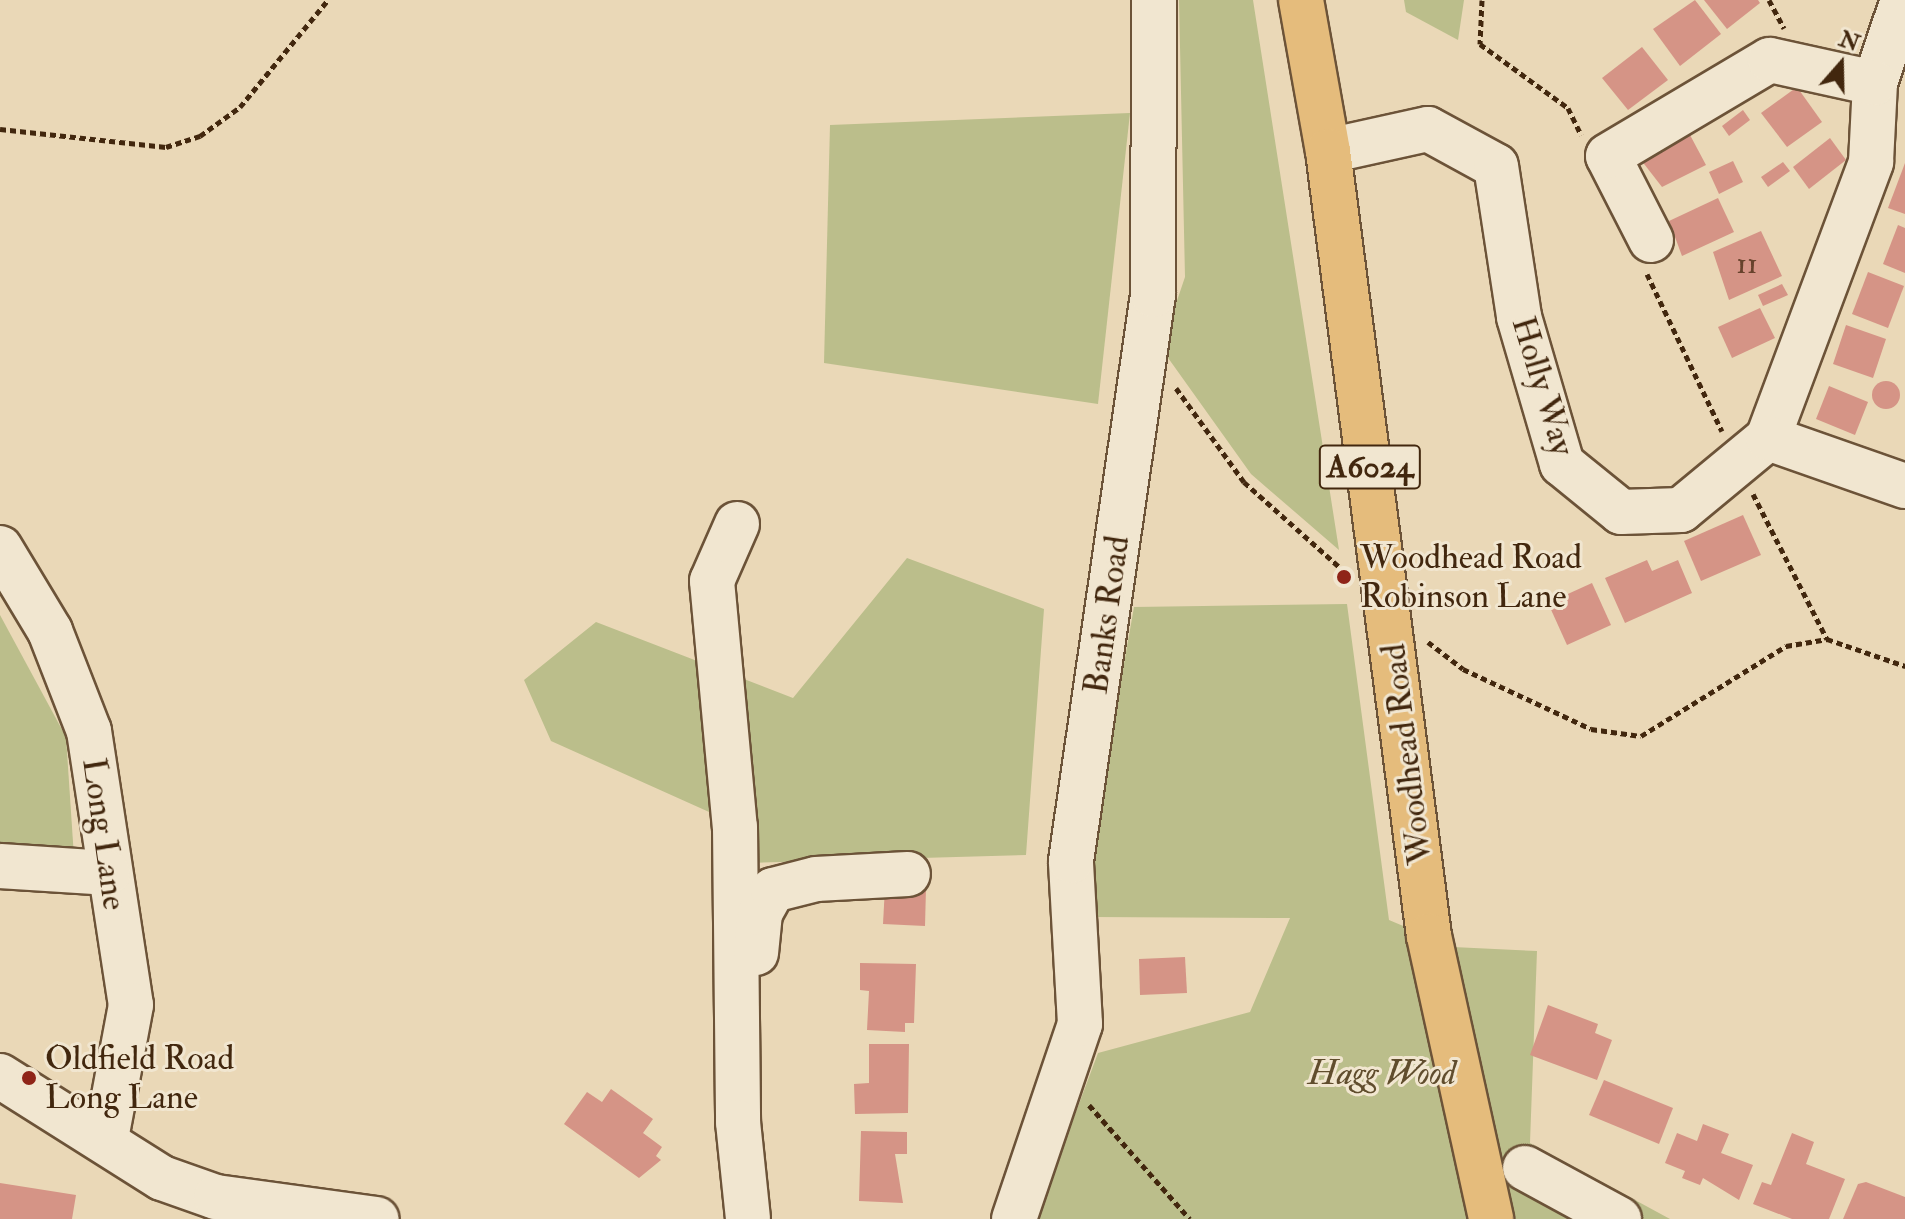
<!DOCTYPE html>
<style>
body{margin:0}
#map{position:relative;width:1905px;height:1219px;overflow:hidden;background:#ead8b7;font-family:"IM FELL Double Pica",serif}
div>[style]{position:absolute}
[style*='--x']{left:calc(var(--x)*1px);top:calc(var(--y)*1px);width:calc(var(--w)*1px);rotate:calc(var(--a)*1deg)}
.green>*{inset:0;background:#bbbe8b}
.building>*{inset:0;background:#d59486}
.round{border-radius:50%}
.path>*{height:5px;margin-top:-2.5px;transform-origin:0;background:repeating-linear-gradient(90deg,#42270e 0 6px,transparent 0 10px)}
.roads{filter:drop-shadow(2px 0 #6c5338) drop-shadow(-2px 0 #6c5338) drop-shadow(0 2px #6c5338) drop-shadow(0 -2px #6c5338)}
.minor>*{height:44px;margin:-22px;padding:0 22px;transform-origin:22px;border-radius:22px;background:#f1e6d0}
.major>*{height:44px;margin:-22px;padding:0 22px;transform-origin:22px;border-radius:22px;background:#e5bc7c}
.dots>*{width:22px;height:22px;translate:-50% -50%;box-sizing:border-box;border:4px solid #f1e6d0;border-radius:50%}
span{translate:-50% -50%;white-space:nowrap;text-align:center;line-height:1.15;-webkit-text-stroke:6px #f1e6d0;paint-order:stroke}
.number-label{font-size:30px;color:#67422c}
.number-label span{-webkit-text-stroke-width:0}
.shield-label span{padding:2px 6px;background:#f1e6d0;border:2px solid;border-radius:6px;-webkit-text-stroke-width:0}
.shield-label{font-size:32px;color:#42270e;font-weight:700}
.street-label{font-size:34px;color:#42270e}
.poi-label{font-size:34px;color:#42270e}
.left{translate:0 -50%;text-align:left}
.park-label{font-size:34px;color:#604d2d;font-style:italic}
.north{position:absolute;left:1801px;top:24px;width:80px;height:80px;-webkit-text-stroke:6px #f1e6d0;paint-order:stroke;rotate:20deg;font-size:22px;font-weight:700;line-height:32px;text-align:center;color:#42270e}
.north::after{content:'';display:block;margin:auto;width:28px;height:36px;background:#42270e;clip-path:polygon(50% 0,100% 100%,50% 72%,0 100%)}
</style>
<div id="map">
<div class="green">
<i style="clip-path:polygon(1179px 0,1253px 0,1339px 550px,1251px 474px,1161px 348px,1185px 277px)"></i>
<i style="clip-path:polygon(1404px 0,1464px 0,1458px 40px,1406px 12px)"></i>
<i style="clip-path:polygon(1130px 113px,1098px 404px,824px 363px,830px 125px)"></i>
<i style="clip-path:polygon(907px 558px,1044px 609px,1026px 855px,748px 863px,718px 816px,551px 741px,524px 680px,596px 622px,793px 698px)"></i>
<i style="clip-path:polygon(1347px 604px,1389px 920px,1453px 947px,1537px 951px,1530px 1143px,1670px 1219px,1036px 1219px,1098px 1053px,1250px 1012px,1290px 918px,1093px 917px,1090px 856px,1134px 607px)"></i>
<i style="clip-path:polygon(0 615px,66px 737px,74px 857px,0 845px)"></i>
</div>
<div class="building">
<i style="clip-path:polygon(1695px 0,1721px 34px,1680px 66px,1653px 29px)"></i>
<i style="clip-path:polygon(1704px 0,1758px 0,1760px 3px,1727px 29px)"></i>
<i style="clip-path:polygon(1642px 47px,1668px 80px,1628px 110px,1602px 78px)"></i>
<i style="clip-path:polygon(1797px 87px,1822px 122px,1787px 147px,1761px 113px)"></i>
<i style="clip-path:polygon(1743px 110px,1750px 120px,1729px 136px,1722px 126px)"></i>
<i style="clip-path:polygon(1690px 135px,1706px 165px,1662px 187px,1641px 160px)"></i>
<i style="clip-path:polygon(1830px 138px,1846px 160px,1809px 189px,1793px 167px)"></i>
<i style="clip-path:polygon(1733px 161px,1743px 182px,1719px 194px,1709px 172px)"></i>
<i style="clip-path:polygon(1783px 162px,1790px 171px,1768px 187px,1761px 177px)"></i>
<i style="clip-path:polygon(1905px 163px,1905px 214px,1888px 208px)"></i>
<i style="clip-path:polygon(1718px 198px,1734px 232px,1682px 256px,1669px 221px)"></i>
<i style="clip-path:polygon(1898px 225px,1905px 228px,1905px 273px,1883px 264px)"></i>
<i style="clip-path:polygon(1761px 231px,1782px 276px,1729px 300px,1713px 252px)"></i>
<i style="clip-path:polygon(1868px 272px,1904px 286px,1888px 328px,1852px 314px)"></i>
<i style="clip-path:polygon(1782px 284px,1788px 295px,1763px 306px,1758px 295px)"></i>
<i style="clip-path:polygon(1760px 308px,1775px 338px,1732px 358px,1718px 327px)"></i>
<i style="clip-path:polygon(1846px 325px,1886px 339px,1873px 378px,1833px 364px)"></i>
<i class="round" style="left:1872px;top:381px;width:28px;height:28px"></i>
<i style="clip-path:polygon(1829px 386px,1868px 402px,1855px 435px,1816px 419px)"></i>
<i style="clip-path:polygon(1743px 515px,1761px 555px,1701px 581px,1684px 541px)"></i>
<i style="clip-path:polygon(1647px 560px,1652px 571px,1678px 560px,1692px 593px,1625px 623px,1605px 578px)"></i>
<i style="clip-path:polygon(1592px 583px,1611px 625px,1567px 645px,1548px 603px)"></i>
<i style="clip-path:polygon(885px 887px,926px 888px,925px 926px,883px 924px)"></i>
<i style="clip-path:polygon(1185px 957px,1187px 993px,1140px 995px,1139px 959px)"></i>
<i style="clip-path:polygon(860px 963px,916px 964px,914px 1023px,905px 1023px,905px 1032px,867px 1030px,869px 991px,860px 990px)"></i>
<i style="clip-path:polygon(1548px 1005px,1598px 1024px,1595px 1033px,1612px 1040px,1597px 1080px,1530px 1055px)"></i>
<i style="clip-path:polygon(869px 1044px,909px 1044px,908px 1113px,855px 1114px,854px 1084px,869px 1083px)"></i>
<i style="clip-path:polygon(1604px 1080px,1673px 1108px,1659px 1144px,1589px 1115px)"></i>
<i style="clip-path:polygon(611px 1089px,653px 1119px,643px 1133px,662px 1147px,656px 1156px,661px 1160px,639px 1178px,564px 1124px,587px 1092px,602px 1102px)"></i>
<i style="clip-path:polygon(1703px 1124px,1729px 1134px,1721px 1153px,1753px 1165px,1739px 1200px,1703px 1178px,1700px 1185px,1682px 1178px,1685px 1171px,1665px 1163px,1677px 1133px,1697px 1141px)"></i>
<i style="clip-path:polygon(861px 1131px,907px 1132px,907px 1154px,895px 1154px,903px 1203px,859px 1201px)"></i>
<i style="clip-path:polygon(1792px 1133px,1814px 1142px,1806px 1164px,1845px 1179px,1829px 1219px,1792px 1219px,1753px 1204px,1762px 1182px,1771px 1185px)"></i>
<i style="clip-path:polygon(1866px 1182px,1905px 1197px,1905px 1219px,1843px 1219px,1858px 1184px)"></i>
<i style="clip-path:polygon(0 1183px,76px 1195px,72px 1219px,0 1219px)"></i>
</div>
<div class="path">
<i style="--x:1482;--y:0;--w:44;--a:92.6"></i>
<i style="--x:1480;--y:44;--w:109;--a:36"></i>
<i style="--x:1568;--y:108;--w:30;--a:64"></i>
<i style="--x:1769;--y:0;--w:32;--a:62"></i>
<i style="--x:0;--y:129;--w:167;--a:6.2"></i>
<i style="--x:166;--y:147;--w:36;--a:-18"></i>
<i style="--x:200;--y:136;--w:49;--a:-35.9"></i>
<i style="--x:240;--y:107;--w:139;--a:-50.6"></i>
<i style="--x:1647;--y:274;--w:174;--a:64.5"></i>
<i style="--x:1176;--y:388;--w:116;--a:54.1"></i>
<i style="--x:1244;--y:482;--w:134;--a:41.7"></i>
<i style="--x:1753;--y:494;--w:163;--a:63"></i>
<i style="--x:1428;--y:642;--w:44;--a:37.6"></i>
<i style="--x:1463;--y:669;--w:141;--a:25.1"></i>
<i style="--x:1591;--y:729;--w:50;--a:8"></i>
<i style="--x:1641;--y:736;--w:171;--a:-31.8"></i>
<i style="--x:1786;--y:646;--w:42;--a:-9.7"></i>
<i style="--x:1827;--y:639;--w:83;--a:19.1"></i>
<i style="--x:1089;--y:1105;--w:152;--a:48.5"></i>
</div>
<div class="roads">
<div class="minor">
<i style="--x:1328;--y:151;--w:102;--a:-12.4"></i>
<i style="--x:1428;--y:129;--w:77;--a:28.6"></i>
<i style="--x:1496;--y:166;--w:153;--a:81.3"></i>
<i style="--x:1519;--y:317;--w:153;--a:73.7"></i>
<i style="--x:1562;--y:464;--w:76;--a:39.1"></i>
<i style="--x:1621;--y:512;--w:60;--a:-1.9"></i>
<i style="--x:1681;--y:510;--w:113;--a:-39.6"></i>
<i style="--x:1768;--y:438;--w:295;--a:-69.5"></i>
<i style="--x:1871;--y:162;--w:79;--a:-87.1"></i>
<i style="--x:1875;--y:83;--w:88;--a:-71.4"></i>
<i style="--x:1651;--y:240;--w:94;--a:-117.1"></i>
<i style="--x:1608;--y:156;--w:188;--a:-30.7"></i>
<i style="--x:1770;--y:60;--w:107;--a:12.4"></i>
<i style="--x:1768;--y:438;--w:145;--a:19.3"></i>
<i style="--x:737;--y:524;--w:62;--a:113.7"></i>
<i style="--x:712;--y:581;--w:247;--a:84.7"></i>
<i style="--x:735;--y:827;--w:295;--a:89.4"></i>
<i style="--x:738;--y:1122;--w:97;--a:84.1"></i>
<i style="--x:0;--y:548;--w:97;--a:58.9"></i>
<i style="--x:50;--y:631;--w:107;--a:68.7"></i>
<i style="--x:89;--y:731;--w:277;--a:81.3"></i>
<i style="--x:131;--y:1005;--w:135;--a:100.6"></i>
<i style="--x:0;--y:866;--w:108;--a:3.7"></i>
<i style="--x:756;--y:953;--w:40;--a:-84.3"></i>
<i style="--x:760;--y:913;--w:26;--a:-61"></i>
<i style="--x:773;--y:890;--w:44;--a:-14.3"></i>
<i style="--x:816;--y:879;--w:92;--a:-3.1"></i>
<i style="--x:0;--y:1076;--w:191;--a:32.2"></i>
<i style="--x:162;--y:1178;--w:57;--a:19.4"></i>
<i style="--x:216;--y:1197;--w:162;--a:7.8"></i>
<i style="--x:1525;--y:1168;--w:107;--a:28.5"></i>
<i style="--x:1014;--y:1219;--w:206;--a:-71.3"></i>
<i style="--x:1080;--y:1024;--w:163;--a:-93.2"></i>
<i style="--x:1071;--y:861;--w:572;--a:-81.76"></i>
<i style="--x:1153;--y:295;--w:295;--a:-89.8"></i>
</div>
<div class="major">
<i style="--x:1301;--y:0;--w:153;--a:79.9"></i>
<i style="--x:1328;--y:151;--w:791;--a:82.67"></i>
<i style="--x:1429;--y:936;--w:290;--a:77.6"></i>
</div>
</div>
<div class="dots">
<i style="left:1344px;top:577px;background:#8f2418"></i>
<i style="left:29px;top:1078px;background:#8f2418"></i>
</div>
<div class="number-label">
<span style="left:1747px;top:264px">11</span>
</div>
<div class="shield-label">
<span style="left:1370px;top:467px">A6024</span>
</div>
<div class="street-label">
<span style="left:1543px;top:386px;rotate:73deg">Holly Way</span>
<span style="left:1107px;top:615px;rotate:-82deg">Banks Road</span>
<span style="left:1407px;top:754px;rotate:-97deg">Woodhead Road</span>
<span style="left:104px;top:834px;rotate:82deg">Long Lane</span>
</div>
<div class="poi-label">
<span class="left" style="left:1360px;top:577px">Woodhead Road<br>Robinson Lane</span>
<span class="left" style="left:45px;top:1078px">Oldfield Road<br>Long Lane</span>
</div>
<div class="park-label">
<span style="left:1382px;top:1074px">Hagg Wood</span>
</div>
<div class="north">N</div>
</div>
